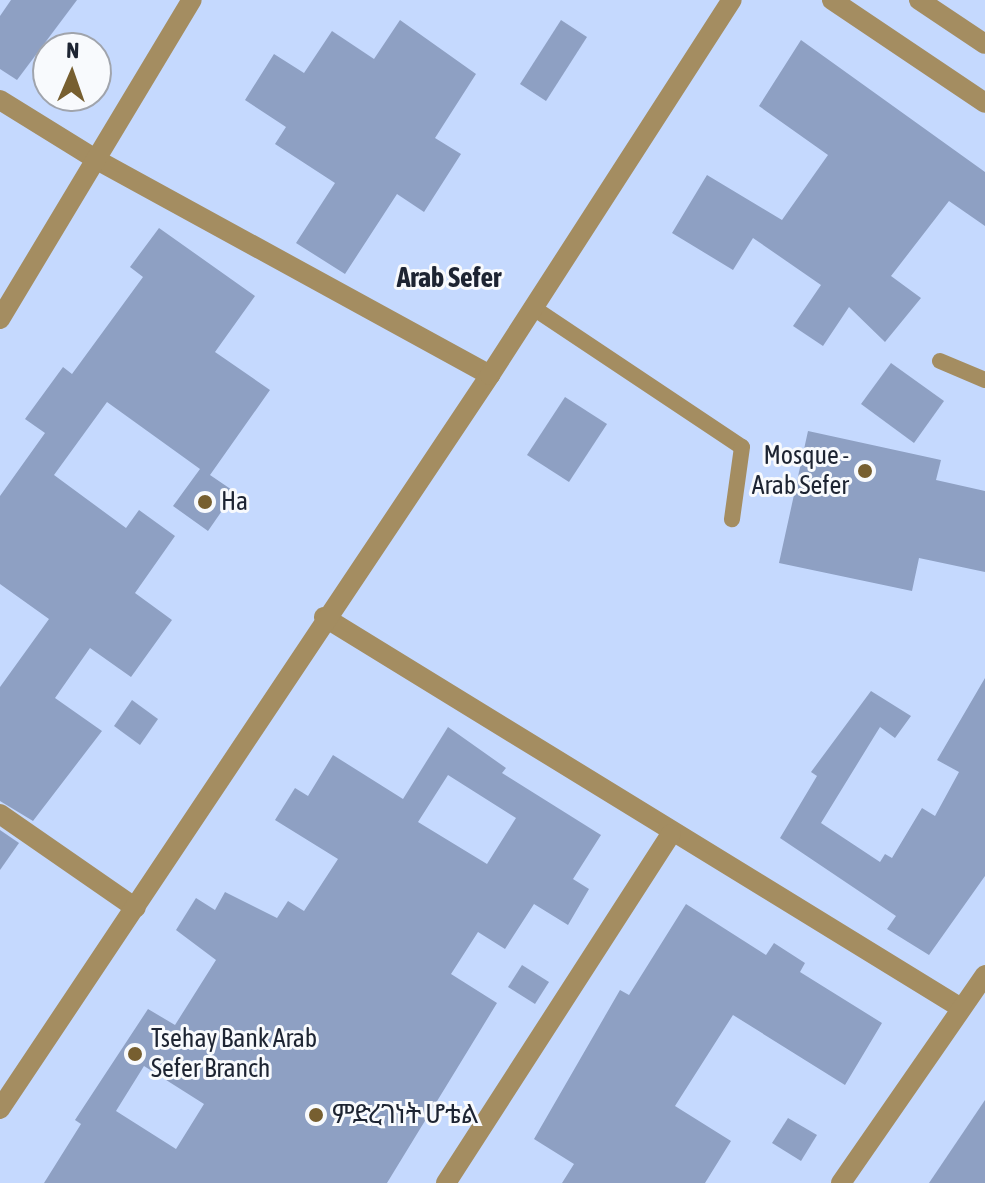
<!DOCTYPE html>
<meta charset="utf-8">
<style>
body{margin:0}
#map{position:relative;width:985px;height:1183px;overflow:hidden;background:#c5d9fe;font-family:"Asap Condensed","Noto Sans Ethiopic",sans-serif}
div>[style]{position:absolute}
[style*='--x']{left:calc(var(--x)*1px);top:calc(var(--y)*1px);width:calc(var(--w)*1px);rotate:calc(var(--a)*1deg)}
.building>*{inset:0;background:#8ea0c3}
.service>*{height:16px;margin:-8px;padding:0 8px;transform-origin:8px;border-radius:8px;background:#a48d61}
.minor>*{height:20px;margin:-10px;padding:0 10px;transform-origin:10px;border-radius:10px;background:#a48d61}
.tertiary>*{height:20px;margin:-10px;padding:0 10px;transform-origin:10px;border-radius:10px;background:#a48d61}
.dots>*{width:22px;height:22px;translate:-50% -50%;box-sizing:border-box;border:4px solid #f8fafd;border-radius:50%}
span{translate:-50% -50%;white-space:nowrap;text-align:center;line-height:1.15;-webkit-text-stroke:6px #f8fafd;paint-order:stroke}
.poi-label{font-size:26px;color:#1d2432}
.right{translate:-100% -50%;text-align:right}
.left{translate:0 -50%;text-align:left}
.neighbourhood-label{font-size:28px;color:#1d2432;font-weight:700}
.north{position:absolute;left:32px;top:32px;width:80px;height:80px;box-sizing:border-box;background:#f8fafd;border:2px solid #a0a4ac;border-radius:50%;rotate:2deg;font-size:22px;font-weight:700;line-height:32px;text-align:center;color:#1d2432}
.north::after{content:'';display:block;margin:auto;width:28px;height:36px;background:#775f30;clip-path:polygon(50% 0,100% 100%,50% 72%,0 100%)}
</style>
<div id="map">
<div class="building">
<i style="clip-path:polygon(11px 0,77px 0,17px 80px,0 69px,0 16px)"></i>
<i style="clip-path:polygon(400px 20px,476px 74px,435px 138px,461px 154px,424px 212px,397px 194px,345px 274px,296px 243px,335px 183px,275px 144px,286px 127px,245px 100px,274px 54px,304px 73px,332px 31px,374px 59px)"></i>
<i style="clip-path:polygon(561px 20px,587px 37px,546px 101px,520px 84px)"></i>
<i style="clip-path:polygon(801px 40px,985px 172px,985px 226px,949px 201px,891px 276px,921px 298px,885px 342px,849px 307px,823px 346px,793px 326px,821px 285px,753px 238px,733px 270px,672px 233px,707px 175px,782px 220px,828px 155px,759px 106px)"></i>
<i style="clip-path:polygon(159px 228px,255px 296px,215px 352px,270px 390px,210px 475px,235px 492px,208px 531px,173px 506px,200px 469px,107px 402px,54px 475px,126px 528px,139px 510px,175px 536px,135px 593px,172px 620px,131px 677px,90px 648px,55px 698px,102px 731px,33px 821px,0 801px,0 687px,49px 619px,0 584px,0 496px,45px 433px,25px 419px,63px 367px,72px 374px,143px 277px,130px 267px)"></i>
<i style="clip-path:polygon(891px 363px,944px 401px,914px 443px,861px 404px)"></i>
<i style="clip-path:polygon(565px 397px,607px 424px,569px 482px,527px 455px)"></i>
<i style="clip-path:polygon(808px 431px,941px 460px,936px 480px,985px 491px,985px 572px,919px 558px,912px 591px,779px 563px)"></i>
<i style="clip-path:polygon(985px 678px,985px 876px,929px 955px,887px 929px,896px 916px,780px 838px,817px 776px,811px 772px,871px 691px,911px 716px,895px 738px,880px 727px,821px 823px,880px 862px,885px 854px,892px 858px,922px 808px,935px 816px,959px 772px,937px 760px)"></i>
<i style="clip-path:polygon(132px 700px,158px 719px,140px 745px,114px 726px)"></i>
<i style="clip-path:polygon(evenodd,448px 727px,506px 768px,502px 773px,601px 835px,573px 879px,589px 889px,568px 925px,534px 904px,505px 949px,478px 932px,451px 974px,497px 1003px,387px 1183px,44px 1183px,81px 1124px,75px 1120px,148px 1009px,175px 1025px,216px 960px,176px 930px,196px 898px,215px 910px,225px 892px,277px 918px,288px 901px,304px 911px,338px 859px,275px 820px,295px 788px,308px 796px,333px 755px,403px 799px,448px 727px,448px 775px,516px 818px,487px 864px,418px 822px,448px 775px,448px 727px,144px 1066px,204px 1104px,176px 1149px,116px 1111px,144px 1066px)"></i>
<i style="clip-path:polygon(0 830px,19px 843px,0 870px)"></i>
<i style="clip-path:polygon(686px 904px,766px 955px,774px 943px,805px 963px,800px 972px,882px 1023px,845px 1085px,733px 1015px,675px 1106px,731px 1141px,705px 1183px,562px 1183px,574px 1164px,534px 1139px,620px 990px,629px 995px)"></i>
<i style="clip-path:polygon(522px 965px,549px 982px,535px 1004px,508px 987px)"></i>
<i style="clip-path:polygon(985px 1100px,985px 1183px,929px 1183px)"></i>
<i style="clip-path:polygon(788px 1118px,817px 1135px,801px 1161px,772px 1143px)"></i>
</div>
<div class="service">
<i style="--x:532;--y:307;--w:252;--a:33.7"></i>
<i style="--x:742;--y:447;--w:73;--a:97.9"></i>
<i style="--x:940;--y:361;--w:49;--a:22.9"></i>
</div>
<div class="minor">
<i style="--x:0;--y:100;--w:114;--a:31.7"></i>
<i style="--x:97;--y:160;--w:448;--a:28.7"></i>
<i style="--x:0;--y:319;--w:372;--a:-59"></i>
<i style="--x:324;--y:617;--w:747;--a:31.54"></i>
<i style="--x:0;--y:814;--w:165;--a:34.7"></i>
<i style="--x:446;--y:1183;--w:415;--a:-57.2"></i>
<i style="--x:841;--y:1183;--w:253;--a:-55.3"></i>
</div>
<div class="tertiary">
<i style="--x:832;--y:0;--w:184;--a:33.9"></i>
<i style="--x:919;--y:0;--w:79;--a:33.7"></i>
<i style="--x:0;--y:1109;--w:883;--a:-56.27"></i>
<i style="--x:490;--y:375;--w:446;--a:-57.2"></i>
</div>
<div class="dots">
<i style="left:865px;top:471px;background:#775f30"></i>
<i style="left:205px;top:502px;background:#775f30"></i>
<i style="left:135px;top:1054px;background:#775f30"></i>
<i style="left:316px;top:1115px;background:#775f30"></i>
</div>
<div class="poi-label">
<span class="right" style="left:849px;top:471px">Mosque -<br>Arab Sefer</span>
<span class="left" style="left:221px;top:502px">Ha</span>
<span class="left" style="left:151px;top:1054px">Tsehay Bank Arab<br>Sefer Branch</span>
<span class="left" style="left:332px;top:1115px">ምድረገነት ሆቴል</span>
</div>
<div class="neighbourhood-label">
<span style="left:449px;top:277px">Arab Sefer</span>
</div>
<div class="north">N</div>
</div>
